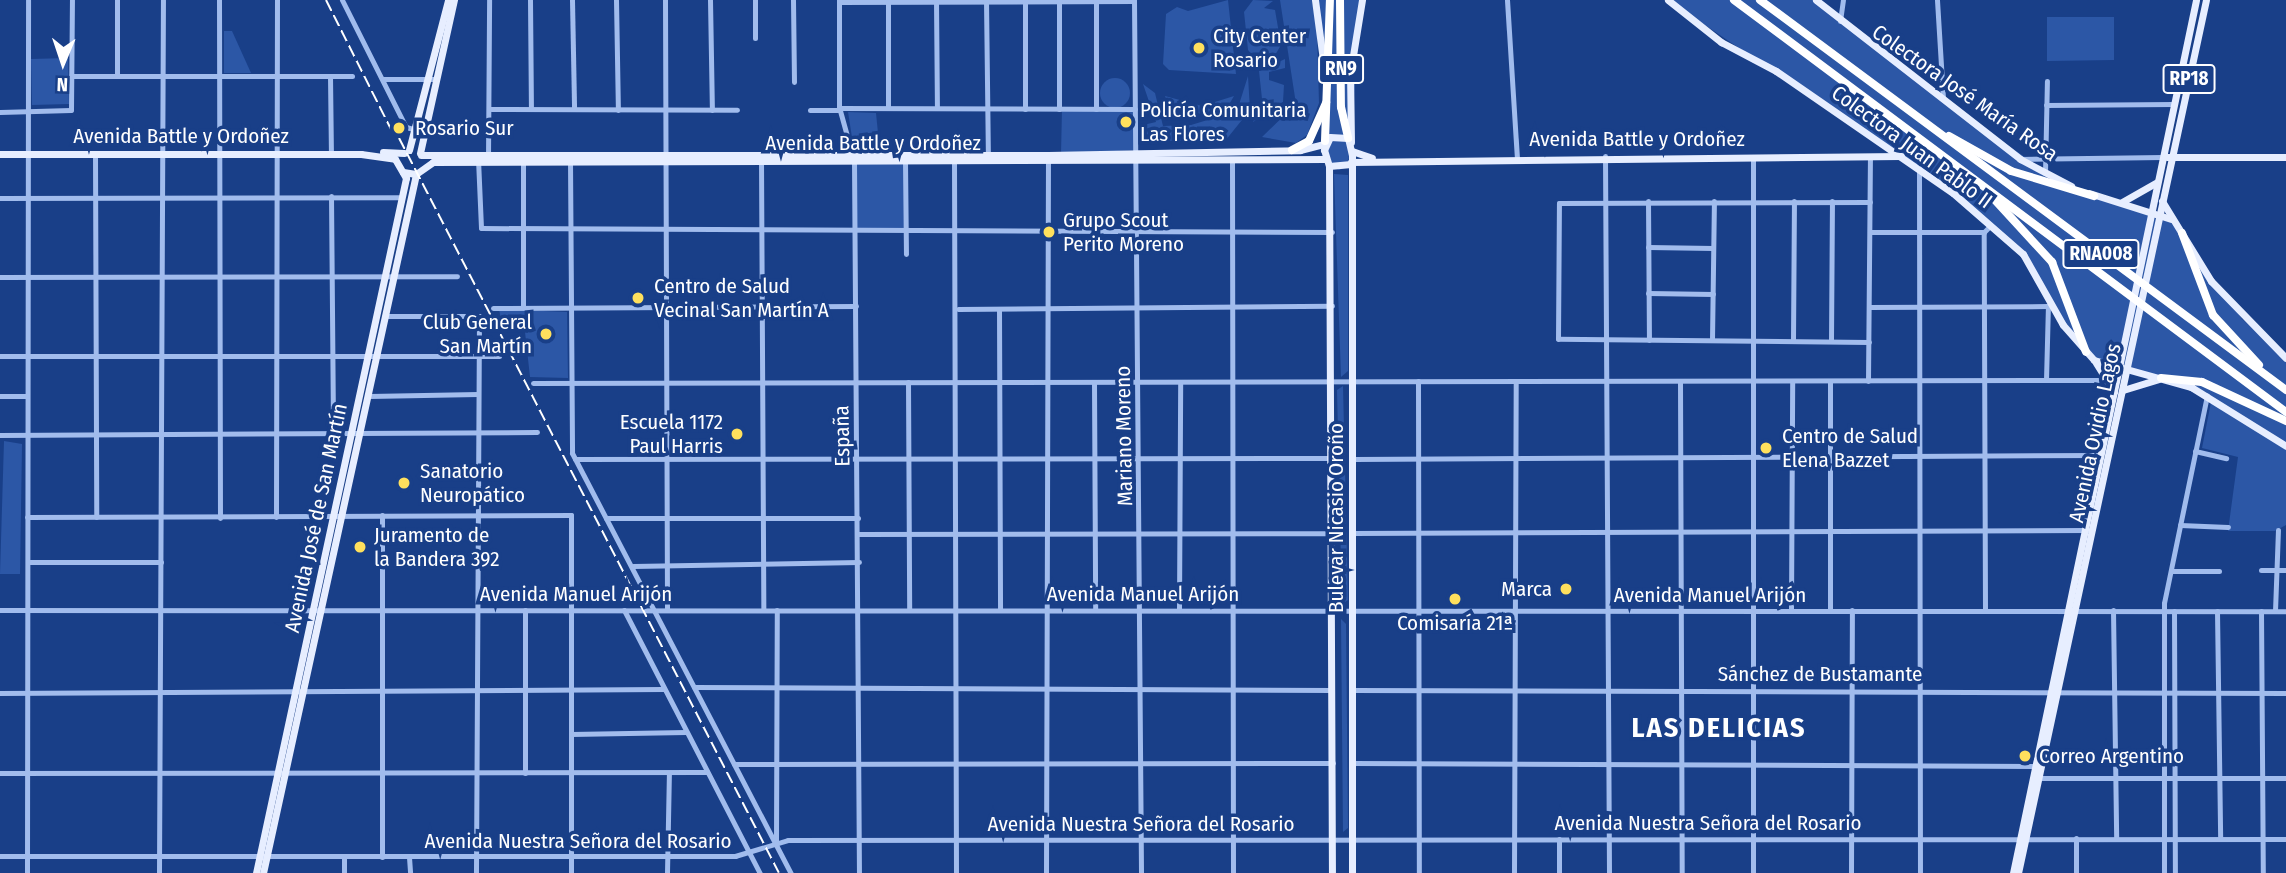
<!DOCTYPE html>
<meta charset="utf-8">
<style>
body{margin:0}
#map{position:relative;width:2286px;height:873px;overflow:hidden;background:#193f88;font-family:"Fira Sans Condensed",sans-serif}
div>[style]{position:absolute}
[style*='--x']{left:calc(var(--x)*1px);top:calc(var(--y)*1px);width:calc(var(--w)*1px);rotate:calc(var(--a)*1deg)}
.green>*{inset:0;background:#2c57a6}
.round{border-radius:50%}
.minor>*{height:5px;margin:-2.5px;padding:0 2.5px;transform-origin:2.5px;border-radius:2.5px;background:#a1bced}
.major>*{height:7px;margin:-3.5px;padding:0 3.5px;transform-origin:3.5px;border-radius:3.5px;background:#e7eeff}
.highway>*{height:8px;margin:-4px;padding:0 4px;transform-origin:4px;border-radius:4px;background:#fff}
.rail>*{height:2px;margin-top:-1px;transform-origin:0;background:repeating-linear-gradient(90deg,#fff 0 12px,transparent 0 17px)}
.dots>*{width:19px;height:19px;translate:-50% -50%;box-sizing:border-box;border:4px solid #193f88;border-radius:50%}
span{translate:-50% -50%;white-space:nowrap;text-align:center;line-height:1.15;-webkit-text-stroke:7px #193f88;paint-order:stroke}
.shield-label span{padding:2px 5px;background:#193f88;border:2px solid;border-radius:5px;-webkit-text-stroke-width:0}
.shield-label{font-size:19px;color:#fff;font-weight:700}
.poi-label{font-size:21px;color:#fff}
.left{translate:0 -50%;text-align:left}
.right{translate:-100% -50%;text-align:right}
.street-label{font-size:21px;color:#fff}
.district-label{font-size:28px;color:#fff;font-weight:700;letter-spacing:2px}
.north{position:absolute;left:28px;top:28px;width:70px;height:70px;-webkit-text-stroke:5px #193f88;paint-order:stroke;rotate:182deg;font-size:19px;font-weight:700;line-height:28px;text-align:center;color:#fff}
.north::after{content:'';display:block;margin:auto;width:24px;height:32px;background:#fff;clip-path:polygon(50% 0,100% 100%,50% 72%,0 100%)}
</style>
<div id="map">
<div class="green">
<i style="clip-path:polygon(1228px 0,1236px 74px,1169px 70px,1163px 64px,1166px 14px,1177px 7px,1188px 11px)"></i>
<i style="clip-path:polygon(1253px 0,1273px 1px,1264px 8px,1275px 10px,1281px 45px,1271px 62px,1258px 62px,1248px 50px,1244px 12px)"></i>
<i style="clip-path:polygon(1280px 0,1312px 0,1317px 31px,1319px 103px,1307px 135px,1296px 143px,1262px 137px,1296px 104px)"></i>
<i style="clip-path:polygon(1315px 0,1362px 0,1348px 167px,1339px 170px,1325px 159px,1327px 100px)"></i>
<i style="clip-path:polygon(1668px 0,1816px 0,1930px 92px,2060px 181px,2171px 219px,2242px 319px,2286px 358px,2286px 446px,2207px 395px,2104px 365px,2072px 337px,2036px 271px,1953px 193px)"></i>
<i style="clip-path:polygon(2047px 17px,2114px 17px,2114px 60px,2047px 61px)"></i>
<i style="clip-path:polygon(224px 31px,232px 31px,251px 73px,224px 73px)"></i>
<i style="clip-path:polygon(68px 58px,69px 104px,32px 105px,31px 59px)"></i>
<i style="clip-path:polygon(1285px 59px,1285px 68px,1269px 72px,1269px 80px,1284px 85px,1283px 102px,1253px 122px,1262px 99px,1259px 71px)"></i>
<i style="clip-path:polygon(1248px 76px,1250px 110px,1225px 141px,1143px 141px,1143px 125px,1156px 122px,1143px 84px,1155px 93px,1163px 126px,1191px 125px,1237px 111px)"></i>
<i class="round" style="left:1100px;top:78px;width:30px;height:30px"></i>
<i style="clip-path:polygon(1165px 96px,1202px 106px,1234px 96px,1227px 108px,1174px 120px)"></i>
<i style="clip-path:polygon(1062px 109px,1135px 109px,1136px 150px,1061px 154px)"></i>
<i style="clip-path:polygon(848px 112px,876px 113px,880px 153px,854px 150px)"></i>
<i style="clip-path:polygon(854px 161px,905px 161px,906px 230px,855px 230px)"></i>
<i style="clip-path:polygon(1334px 174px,1348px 175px,1348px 371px,1341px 377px)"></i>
<i style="clip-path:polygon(499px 309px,567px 312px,568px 378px,530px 377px,524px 323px,502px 325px)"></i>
<i style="clip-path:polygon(1343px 386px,1348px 600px,1342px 604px,1337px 390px)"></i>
<i style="clip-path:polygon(2211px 402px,2286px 450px,2286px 525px,2275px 531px,2228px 531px,2238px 457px,2202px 448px)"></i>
<i style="clip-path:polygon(4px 441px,22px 444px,20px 574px,0 574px)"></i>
<i style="clip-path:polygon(1341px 619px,1346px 624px,1348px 828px,1343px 832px)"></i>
</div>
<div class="minor">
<i style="--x:117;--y:0;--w:75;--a:90"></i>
<i style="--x:219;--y:0;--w:518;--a:89.89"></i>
<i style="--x:342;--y:0;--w:142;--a:63.3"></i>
<i style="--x:406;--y:127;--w:11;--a:15"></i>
<i style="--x:530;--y:0;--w:109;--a:89.5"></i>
<i style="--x:572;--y:0;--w:109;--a:88.9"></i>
<i style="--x:616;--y:0;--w:110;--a:89"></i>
<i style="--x:665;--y:0;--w:610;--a:89.81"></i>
<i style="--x:710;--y:0;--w:110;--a:89"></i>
<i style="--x:755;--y:0;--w:38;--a:90"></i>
<i style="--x:793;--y:0;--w:82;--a:89.3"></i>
<i style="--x:839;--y:0;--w:107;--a:90"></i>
<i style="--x:839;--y:107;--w:56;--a:74.5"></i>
<i style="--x:854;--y:161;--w:712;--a:89.6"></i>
<i style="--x:936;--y:0;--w:108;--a:89.5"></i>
<i style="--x:986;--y:0;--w:155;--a:89.3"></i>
<i style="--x:1025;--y:0;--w:109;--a:90"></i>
<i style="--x:1059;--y:0;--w:109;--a:90"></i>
<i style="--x:1096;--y:0;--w:109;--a:90"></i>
<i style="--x:1134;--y:0;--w:873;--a:89.54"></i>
<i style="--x:1507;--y:0;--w:157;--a:86.4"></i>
<i style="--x:1937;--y:0;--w:98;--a:86.5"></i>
<i style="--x:839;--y:2;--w:295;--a:-0.2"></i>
<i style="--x:888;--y:2;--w:106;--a:90"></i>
<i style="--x:1840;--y:21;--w:21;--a:-82"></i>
<i style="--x:71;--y:76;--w:281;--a:0"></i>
<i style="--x:330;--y:76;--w:77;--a:89.3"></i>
<i style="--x:383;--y:79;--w:53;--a:0"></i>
<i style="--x:2046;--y:105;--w:127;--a:-0.5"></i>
<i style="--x:840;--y:108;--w:295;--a:0.2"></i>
<i style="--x:491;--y:109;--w:246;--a:0.2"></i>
<i style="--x:810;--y:110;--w:30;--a:0"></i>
<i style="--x:0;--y:112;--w:71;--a:-1.6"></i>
<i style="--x:71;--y:110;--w:110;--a:-89.5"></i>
<i style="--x:95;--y:153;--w:364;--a:89.8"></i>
<i style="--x:1605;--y:156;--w:717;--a:89.68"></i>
<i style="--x:478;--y:159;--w:69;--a:87.5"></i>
<i style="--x:481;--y:228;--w:851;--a:0.27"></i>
<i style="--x:488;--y:159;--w:159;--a:-89.6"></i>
<i style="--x:761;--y:159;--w:451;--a:89.7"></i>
<i style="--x:954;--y:159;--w:714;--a:89.84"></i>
<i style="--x:1232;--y:159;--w:714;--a:89.92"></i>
<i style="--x:2020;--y:159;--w:143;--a:-0.8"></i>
<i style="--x:570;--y:160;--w:293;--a:89.6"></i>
<i style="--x:572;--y:453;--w:474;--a:62.5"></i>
<i style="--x:905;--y:161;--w:93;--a:89.4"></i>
<i style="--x:523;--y:162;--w:145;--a:90"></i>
<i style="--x:1919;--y:169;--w:704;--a:89.92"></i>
<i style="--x:2045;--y:173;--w:92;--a:-88.8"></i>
<i style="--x:331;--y:196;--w:239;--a:89.5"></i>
<i style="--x:0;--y:198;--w:402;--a:-0.1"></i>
<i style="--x:1648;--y:201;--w:139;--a:89.6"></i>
<i style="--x:1870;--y:232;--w:114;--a:0"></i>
<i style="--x:1648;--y:247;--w:65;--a:0.9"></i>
<i style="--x:0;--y:277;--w:457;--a:-0.1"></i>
<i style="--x:1648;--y:293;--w:65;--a:0.9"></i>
<i style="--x:1869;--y:307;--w:179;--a:-0.3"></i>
<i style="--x:493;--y:308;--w:363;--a:-0.3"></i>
<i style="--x:958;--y:309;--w:374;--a:-0.5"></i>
<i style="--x:999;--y:309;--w:300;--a:89.8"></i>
<i style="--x:387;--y:316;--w:92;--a:0"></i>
<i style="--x:479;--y:316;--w:557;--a:90.31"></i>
<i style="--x:1712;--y:340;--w:139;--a:-89.2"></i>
<i style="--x:1793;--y:340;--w:139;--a:-89.6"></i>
<i style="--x:1831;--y:341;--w:140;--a:-89.6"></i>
<i style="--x:1869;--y:342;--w:311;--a:-179.4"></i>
<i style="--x:1558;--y:339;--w:136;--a:-89.6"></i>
<i style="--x:1559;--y:203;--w:311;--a:-0.2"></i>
<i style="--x:0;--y:356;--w:499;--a:0"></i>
<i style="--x:2046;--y:380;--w:74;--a:-88.5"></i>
<i style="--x:1418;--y:381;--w:492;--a:89.9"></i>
<i style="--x:1680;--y:381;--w:492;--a:89.8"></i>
<i style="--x:1868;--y:381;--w:224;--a:-89.5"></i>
<i style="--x:908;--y:382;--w:228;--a:89.7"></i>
<i style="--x:1094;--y:382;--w:228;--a:89.7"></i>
<i style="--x:533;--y:383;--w:1575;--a:-0.11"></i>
<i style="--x:0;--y:396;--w:27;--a:0"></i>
<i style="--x:369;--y:396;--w:109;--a:-1.1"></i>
<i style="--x:0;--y:435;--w:537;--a:-0.32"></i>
<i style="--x:2195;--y:451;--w:32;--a:13"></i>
<i style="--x:575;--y:459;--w:757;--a:-0.08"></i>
<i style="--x:1354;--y:459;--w:747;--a:-0.31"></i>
<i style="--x:27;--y:517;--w:544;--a:-0.21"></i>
<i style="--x:571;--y:515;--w:358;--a:90"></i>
<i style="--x:276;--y:517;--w:517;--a:-89.89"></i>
<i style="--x:606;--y:518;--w:252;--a:0"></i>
<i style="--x:2180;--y:525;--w:48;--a:2.4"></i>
<i style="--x:1353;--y:533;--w:735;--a:-0.23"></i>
<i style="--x:858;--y:534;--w:473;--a:-0.1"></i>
<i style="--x:28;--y:562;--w:133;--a:0"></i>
<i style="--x:633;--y:566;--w:226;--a:-1"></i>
<i style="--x:2261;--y:570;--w:25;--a:0"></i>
<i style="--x:2171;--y:571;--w:48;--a:0"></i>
<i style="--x:0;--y:610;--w:2286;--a:0.03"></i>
<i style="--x:525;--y:610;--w:163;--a:90"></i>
<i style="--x:624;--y:610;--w:296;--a:62.7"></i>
<i style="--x:1179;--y:610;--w:228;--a:-89.7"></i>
<i style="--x:1791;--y:610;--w:228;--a:-89.7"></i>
<i style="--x:1830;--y:610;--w:228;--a:-90"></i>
<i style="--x:1985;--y:610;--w:378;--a:-90.2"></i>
<i style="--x:1984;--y:232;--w:8;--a:-45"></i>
<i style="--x:2113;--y:610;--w:228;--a:89.2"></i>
<i style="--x:2174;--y:611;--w:262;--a:89.8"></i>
<i style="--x:2217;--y:611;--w:228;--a:89.2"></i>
<i style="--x:2261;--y:611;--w:262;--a:89.6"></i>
<i style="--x:2275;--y:611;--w:81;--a:-87.9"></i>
<i style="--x:694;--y:687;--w:638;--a:0.27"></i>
<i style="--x:1354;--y:690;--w:932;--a:0.18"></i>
<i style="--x:0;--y:693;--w:664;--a:-0.35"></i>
<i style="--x:571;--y:734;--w:115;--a:-1"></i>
<i style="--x:1353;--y:763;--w:685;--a:0.25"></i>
<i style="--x:734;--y:764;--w:599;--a:-0.1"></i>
<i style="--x:0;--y:773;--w:707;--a:-0.08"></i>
<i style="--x:2039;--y:778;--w:247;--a:0"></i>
<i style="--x:2076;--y:838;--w:35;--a:90"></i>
<i style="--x:1559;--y:839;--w:34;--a:90"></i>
<i style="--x:776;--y:841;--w:231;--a:-89.8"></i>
<i style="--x:0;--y:856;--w:735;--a:0"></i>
<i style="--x:735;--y:856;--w:55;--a:-16.8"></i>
<i style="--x:788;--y:840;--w:1498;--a:-0.04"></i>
<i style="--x:344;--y:857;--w:16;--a:90"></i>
<i style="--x:382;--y:857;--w:342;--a:-90"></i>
<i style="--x:409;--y:857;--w:16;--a:86"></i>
<i style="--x:27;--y:873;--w:873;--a:-89.93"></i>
<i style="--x:159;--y:873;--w:873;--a:-89.74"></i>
<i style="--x:667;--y:873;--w:100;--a:-88.9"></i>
<i style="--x:1046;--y:873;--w:714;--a:-89.84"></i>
<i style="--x:1514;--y:873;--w:492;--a:-89.8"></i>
<i style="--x:1753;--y:873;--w:716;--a:-90"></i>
<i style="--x:1851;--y:873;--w:263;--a:-89.8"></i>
<i style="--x:2164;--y:873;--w:270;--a:-90"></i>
<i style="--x:2164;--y:603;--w:212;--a:-78.3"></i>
</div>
<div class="major">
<i style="--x:1315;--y:0;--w:76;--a:82.4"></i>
<i style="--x:1668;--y:0;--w:68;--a:38.4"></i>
<i style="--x:1721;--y:42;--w:62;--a:27.8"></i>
<i style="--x:1776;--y:71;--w:215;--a:34.6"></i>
<i style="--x:1953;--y:193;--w:93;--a:41.1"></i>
<i style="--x:2023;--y:254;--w:81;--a:60.6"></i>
<i style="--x:2063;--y:325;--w:47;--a:48.5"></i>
<i style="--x:2094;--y:360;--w:101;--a:15.6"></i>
<i style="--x:2191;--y:387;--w:112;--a:31.8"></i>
<i style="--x:1816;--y:0;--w:259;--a:37.9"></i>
<i style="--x:2020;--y:159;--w:58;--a:27.9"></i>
<i style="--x:1351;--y:142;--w:68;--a:-90.8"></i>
<i style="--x:1350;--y:74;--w:75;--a:-80.8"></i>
<i style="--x:409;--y:150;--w:155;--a:-75.4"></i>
<i style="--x:1352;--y:151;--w:21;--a:19"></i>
<i style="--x:383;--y:152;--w:21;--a:3"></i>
<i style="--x:420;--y:153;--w:157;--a:-77.5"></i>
<i style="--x:0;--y:154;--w:361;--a:0"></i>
<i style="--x:361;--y:154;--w:34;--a:8"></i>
<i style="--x:395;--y:159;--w:22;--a:60"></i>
<i style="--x:406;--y:178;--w:711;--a:102.18"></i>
<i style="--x:421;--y:155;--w:627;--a:0"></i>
<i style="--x:1048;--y:155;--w:252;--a:-1.1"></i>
<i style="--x:1300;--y:150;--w:25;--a:-14"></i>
<i style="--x:2167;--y:157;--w:119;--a:0"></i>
<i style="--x:1351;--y:162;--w:550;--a:-0.63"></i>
<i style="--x:1351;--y:164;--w:22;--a:175"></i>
<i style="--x:1329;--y:166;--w:17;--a:-107"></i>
<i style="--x:1324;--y:150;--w:14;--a:-65"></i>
<i style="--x:1330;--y:137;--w:18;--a:3"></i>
<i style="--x:1348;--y:138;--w:17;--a:77"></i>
<i style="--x:1352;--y:155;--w:718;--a:90"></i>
<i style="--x:1329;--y:166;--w:707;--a:89.76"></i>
<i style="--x:403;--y:172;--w:13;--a:9"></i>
<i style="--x:416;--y:174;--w:21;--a:-35"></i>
<i style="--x:433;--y:162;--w:892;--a:-0.19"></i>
<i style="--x:2089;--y:193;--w:86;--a:17.6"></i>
<i style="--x:2162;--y:201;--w:94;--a:58.5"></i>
<i style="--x:2211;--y:281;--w:107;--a:45.8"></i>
<i style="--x:2122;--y:202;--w:40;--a:-29.7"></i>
<i style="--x:2096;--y:363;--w:34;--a:58"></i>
<i style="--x:2123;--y:390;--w:37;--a:-17"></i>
<i style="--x:263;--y:873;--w:716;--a:-77.65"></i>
<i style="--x:2013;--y:873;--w:892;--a:-78.16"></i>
<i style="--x:2018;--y:873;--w:893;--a:-77.85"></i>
</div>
<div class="highway">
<i style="--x:1340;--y:0;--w:107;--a:89.5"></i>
<i style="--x:1341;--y:107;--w:32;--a:77"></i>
<i style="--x:1734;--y:0;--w:689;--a:36.74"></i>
<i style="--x:1760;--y:0;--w:655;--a:36.55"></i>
<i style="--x:1949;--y:136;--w:71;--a:29.4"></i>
<i style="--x:2011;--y:171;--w:87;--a:16.8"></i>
<i style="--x:1325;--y:141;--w:141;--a:-88"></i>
<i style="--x:1292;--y:150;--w:19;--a:-28"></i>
<i style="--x:1309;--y:141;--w:42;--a:-65.9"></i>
<i style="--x:1994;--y:199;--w:86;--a:47.4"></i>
<i style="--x:2052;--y:262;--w:96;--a:69.3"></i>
<i style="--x:2182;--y:233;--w:88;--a:69.3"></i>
<i style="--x:2213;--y:315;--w:68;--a:47.4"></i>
<i style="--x:2161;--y:378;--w:41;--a:5.6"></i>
<i style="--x:2202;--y:382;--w:93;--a:24.9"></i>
</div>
<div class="rail">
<i style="--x:326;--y:0;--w:147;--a:63.3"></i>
<i style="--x:399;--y:138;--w:827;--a:62.66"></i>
</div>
<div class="dots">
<i style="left:1199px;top:48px;background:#ffe05d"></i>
<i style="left:1126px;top:122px;background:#ffe05d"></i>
<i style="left:399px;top:128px;background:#ffe05d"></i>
<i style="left:1049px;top:232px;background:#ffe05d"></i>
<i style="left:638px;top:298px;background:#ffe05d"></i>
<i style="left:546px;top:334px;background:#ffe05d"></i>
<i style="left:737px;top:434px;background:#ffe05d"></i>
<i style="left:1766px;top:448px;background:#ffe05d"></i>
<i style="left:404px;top:483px;background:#ffe05d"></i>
<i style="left:360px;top:547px;background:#ffe05d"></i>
<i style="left:1566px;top:589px;background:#ffe05d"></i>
<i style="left:1455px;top:599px;background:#ffe05d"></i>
<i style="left:2025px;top:756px;background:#ffe05d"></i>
</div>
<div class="shield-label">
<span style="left:1341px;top:69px">RN9</span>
<span style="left:2189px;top:79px">RP18</span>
<span style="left:2101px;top:254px">RNA008</span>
</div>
<div class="poi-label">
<span class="left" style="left:1213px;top:48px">City Center<br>Rosario</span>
<span class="left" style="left:1140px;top:122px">Policía Comunitaria<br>Las Flores</span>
<span class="left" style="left:415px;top:128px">Rosario Sur</span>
<span class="left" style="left:1063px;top:232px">Grupo Scout<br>Perito Moreno</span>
<span class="left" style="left:654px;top:298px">Centro de Salud<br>Vecinal San Martín A</span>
<span class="right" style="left:532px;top:334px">Club General<br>San Martín</span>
<span class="right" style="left:723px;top:434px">Escuela 1172<br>Paul Harris</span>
<span class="left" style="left:1782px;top:448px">Centro de Salud<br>Elena Bazzet</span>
<span class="left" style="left:420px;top:483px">Sanatorio<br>Neuropático</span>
<span class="left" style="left:374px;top:547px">Juramento de<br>la Bandera 392</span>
<span class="right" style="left:1552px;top:589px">Marca</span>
<span style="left:1455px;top:623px">Comisaría 21ª</span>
<span class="left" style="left:2039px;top:756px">Correo Argentino</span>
</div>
<div class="street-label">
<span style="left:1965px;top:93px;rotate:35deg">Colectora José María Rosa</span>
<span style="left:181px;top:136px">Avenida Battle y Ordoñez</span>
<span style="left:1637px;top:139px">Avenida Battle y Ordoñez</span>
<span style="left:873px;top:143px">Avenida Battle y Ordoñez</span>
<span style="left:1912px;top:147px;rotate:36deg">Colectora Juan Pablo II</span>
<span style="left:2095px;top:433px;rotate:-78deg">Avenida Ovidio Lagos</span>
<span style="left:842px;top:436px;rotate:-91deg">España</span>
<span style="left:1124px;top:436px;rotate:-91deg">Mariano Moreno</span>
<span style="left:316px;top:518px;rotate:-78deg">Avenida José de San Martín</span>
<span style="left:1336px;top:518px;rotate:-90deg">Bulevar Nicasio Oroño</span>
<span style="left:576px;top:594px">Avenida Manuel Arijón</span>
<span style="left:1143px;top:594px">Avenida Manuel Arijón</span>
<span style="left:1710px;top:595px">Avenida Manuel Arijón</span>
<span style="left:1820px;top:674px">Sánchez de Bustamante</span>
<span style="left:1708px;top:823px">Avenida Nuestra Señora del Rosario</span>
<span style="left:1141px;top:824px">Avenida Nuestra Señora del Rosario</span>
<span style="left:578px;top:841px">Avenida Nuestra Señora del Rosario</span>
</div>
<div class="district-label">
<span style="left:1719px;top:728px">LAS DELICIAS</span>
</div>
<div class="north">N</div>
</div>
